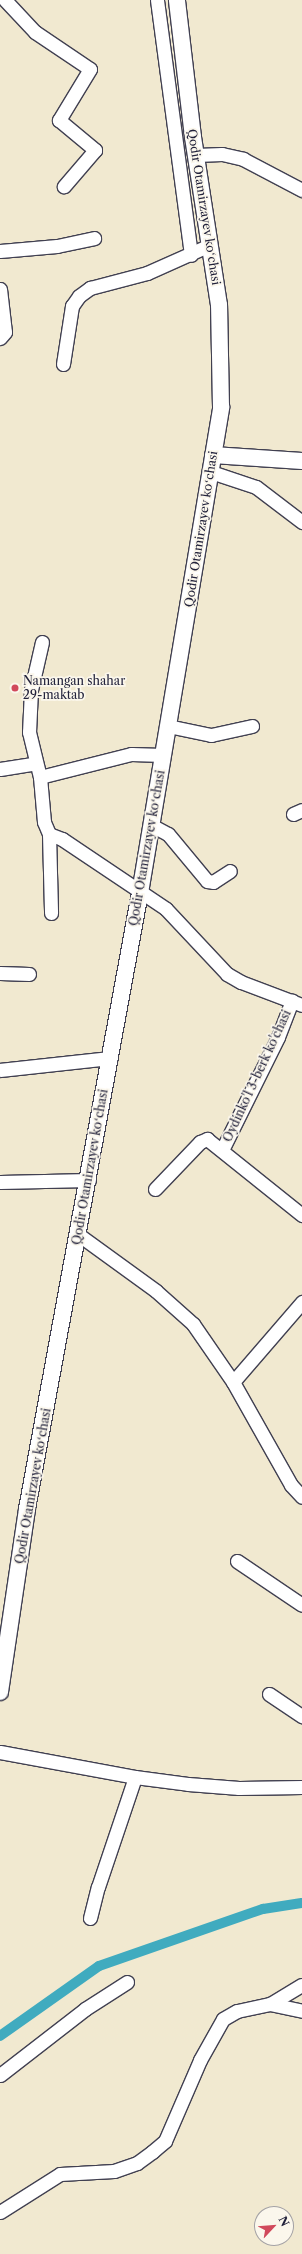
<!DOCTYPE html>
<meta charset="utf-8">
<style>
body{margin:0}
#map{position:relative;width:302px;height:2254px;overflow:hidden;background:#f1e9d0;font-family:"Libre Caslon Text",serif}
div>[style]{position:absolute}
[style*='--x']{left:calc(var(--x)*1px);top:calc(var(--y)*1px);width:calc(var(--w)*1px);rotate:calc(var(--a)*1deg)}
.canal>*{height:10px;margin:-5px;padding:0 5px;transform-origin:5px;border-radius:5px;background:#40abbf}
.roads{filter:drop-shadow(1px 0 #414051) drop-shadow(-1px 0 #414051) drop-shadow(0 1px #414051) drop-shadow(0 -1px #414051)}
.minor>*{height:13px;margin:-6.5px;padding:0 6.5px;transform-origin:6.5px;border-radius:6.5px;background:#fff}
.major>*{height:16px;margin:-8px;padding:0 8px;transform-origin:8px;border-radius:8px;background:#fff}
.dots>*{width:11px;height:11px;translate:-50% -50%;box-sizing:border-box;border:2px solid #fbf7ec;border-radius:50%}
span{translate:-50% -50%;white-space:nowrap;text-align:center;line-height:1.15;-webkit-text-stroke:3.5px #fbf7ec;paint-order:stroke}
.street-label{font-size:12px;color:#22223b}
.poi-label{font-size:12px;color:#22223b}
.left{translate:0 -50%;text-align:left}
.north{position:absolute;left:254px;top:2206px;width:40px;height:40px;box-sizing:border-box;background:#fbf7ec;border:1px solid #a4a2a5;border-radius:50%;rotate:64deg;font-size:11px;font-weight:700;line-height:16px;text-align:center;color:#22223b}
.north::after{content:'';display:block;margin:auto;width:14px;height:18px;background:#d1495b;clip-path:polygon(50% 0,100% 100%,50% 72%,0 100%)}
</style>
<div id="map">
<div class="canal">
<i style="--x:0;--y:2036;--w:121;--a:-35.3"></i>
<i style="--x:99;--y:1966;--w:174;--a:-19.2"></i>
<i style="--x:263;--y:1909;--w:39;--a:-9"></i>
</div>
<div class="roads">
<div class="minor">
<i style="--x:5;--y:0;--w:44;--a:46.8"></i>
<i style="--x:35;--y:32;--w:66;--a:33.9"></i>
<i style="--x:90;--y:69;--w:60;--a:121.3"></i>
<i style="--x:59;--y:120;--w:47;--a:39.8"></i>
<i style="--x:95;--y:150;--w:48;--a:130.7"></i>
<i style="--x:157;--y:0;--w:257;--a:82.4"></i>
<i style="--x:196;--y:155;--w:26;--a:-2"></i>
<i style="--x:222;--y:154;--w:22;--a:13"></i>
<i style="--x:243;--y:159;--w:67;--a:27.7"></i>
<i style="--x:0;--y:251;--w:57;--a:-5"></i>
<i style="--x:57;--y:246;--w:38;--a:-12"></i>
<i style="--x:0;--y:289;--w:43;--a:83.4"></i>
<i style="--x:5;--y:332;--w:8;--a:130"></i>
<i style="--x:63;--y:364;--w:59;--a:-81.2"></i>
<i style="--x:72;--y:306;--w:12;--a:-55"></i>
<i style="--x:79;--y:296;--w:14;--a:-36"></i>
<i style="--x:90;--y:288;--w:59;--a:-14.7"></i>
<i style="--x:147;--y:273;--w:69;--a:-24"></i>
<i style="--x:211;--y:472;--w:47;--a:18.4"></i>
<i style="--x:256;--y:487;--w:58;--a:37.3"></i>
<i style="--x:42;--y:642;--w:49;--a:102.9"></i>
<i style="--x:31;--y:690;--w:42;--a:92.7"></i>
<i style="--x:29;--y:732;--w:46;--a:76.3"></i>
<i style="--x:40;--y:777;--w:45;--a:84.9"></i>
<i style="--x:44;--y:822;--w:13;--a:67"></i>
<i style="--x:49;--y:834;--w:79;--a:88.5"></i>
<i style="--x:168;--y:726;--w:44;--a:11.8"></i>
<i style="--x:211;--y:735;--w:42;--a:-12.4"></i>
<i style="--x:0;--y:769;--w:36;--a:-9"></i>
<i style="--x:40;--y:777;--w:94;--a:-14.2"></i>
<i style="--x:131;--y:754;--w:32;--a:2"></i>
<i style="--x:293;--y:814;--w:10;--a:-24"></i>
<i style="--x:151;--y:825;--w:19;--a:28"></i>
<i style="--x:168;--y:834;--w:61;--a:50.3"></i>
<i style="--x:207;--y:881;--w:6;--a:9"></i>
<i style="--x:213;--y:882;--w:20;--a:-33"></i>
<i style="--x:49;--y:834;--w:14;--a:21"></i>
<i style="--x:62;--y:839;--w:125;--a:33.9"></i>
<i style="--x:166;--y:909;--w:89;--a:46.8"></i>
<i style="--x:227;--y:974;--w:16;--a:30"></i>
<i style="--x:241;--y:982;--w:65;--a:20.7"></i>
<i style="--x:0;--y:973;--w:29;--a:2"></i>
<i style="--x:0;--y:1070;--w:111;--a:-6.2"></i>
<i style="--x:222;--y:1150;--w:126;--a:-63.6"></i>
<i style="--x:278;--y:1037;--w:39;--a:-69"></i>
<i style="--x:0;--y:1182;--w:89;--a:-1.3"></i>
<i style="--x:155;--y:1189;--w:65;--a:-46.2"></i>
<i style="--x:200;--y:1142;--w:8;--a:-23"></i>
<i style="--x:207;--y:1139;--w:122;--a:38.7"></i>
<i style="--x:79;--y:1235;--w:95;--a:36"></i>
<i style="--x:156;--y:1291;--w:50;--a:41.7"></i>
<i style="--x:193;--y:1324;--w:70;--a:55.4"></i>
<i style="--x:233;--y:1382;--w:118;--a:60.6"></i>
<i style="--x:291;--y:1485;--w:16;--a:47"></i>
<i style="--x:233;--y:1382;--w:106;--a:-49.2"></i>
<i style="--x:237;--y:1561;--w:78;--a:34.1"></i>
<i style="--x:269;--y:1694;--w:40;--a:34"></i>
<i style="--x:0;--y:1752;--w:137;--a:10.5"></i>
<i style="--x:135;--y:1777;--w:53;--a:7.5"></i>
<i style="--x:188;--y:1784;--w:51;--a:4.5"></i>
<i style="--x:239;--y:1788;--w:63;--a:-0.9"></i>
<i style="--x:90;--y:1918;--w:32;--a:-76"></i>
<i style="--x:98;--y:1887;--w:116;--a:-71.4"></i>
<i style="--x:270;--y:2004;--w:33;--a:12"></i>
<i style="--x:0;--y:2075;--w:108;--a:-37.8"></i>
<i style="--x:85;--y:2009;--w:50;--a:-32.7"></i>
<i style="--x:0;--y:2212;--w:71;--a:-32.3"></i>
<i style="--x:60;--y:2174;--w:54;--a:-3.2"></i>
<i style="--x:114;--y:2171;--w:24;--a:-19"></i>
<i style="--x:137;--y:2163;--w:19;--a:-36"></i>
<i style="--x:152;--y:2152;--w:17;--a:-40"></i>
<i style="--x:165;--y:2141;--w:88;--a:-66.6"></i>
<i style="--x:200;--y:2060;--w:47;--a:-60.7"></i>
<i style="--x:223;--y:2019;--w:16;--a:-30"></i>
<i style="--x:237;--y:2011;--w:34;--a:-12"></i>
<i style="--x:270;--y:2004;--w:37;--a:-31"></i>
</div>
<div class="major">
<i style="--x:213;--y:455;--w:89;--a:3.9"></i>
<i style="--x:0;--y:1692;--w:185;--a:-81.6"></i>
<i style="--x:27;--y:1509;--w:626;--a:-79.61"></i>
<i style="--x:140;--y:893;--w:493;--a:-80.5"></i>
<i style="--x:221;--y:407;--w:102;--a:-91.1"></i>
<i style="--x:219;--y:305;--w:170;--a:-98.8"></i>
<i style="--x:193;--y:137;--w:138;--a:-96.7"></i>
</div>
</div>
<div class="dots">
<i style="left:15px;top:688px;background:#d1495b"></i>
</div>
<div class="street-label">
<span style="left:204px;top:207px;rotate:81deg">Qodir Otamirzayev koʻchasi</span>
<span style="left:201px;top:529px;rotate:-81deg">Qodir Otamirzayev koʻchasi</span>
<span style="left:147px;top:848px;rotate:-80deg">Qodir Otamirzayev koʻchasi</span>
<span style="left:257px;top:1076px;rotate:-65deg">Oydinko'l 3-berk ko'chasi</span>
<span style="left:90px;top:1167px;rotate:-80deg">Qodir Otamirzayev koʻchasi</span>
<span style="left:33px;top:1486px;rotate:-80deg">Qodir Otamirzayev koʻchasi</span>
</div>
<div class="poi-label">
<span class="left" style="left:23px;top:688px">Namangan shahar<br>29-maktab</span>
</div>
<div class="north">N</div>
</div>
